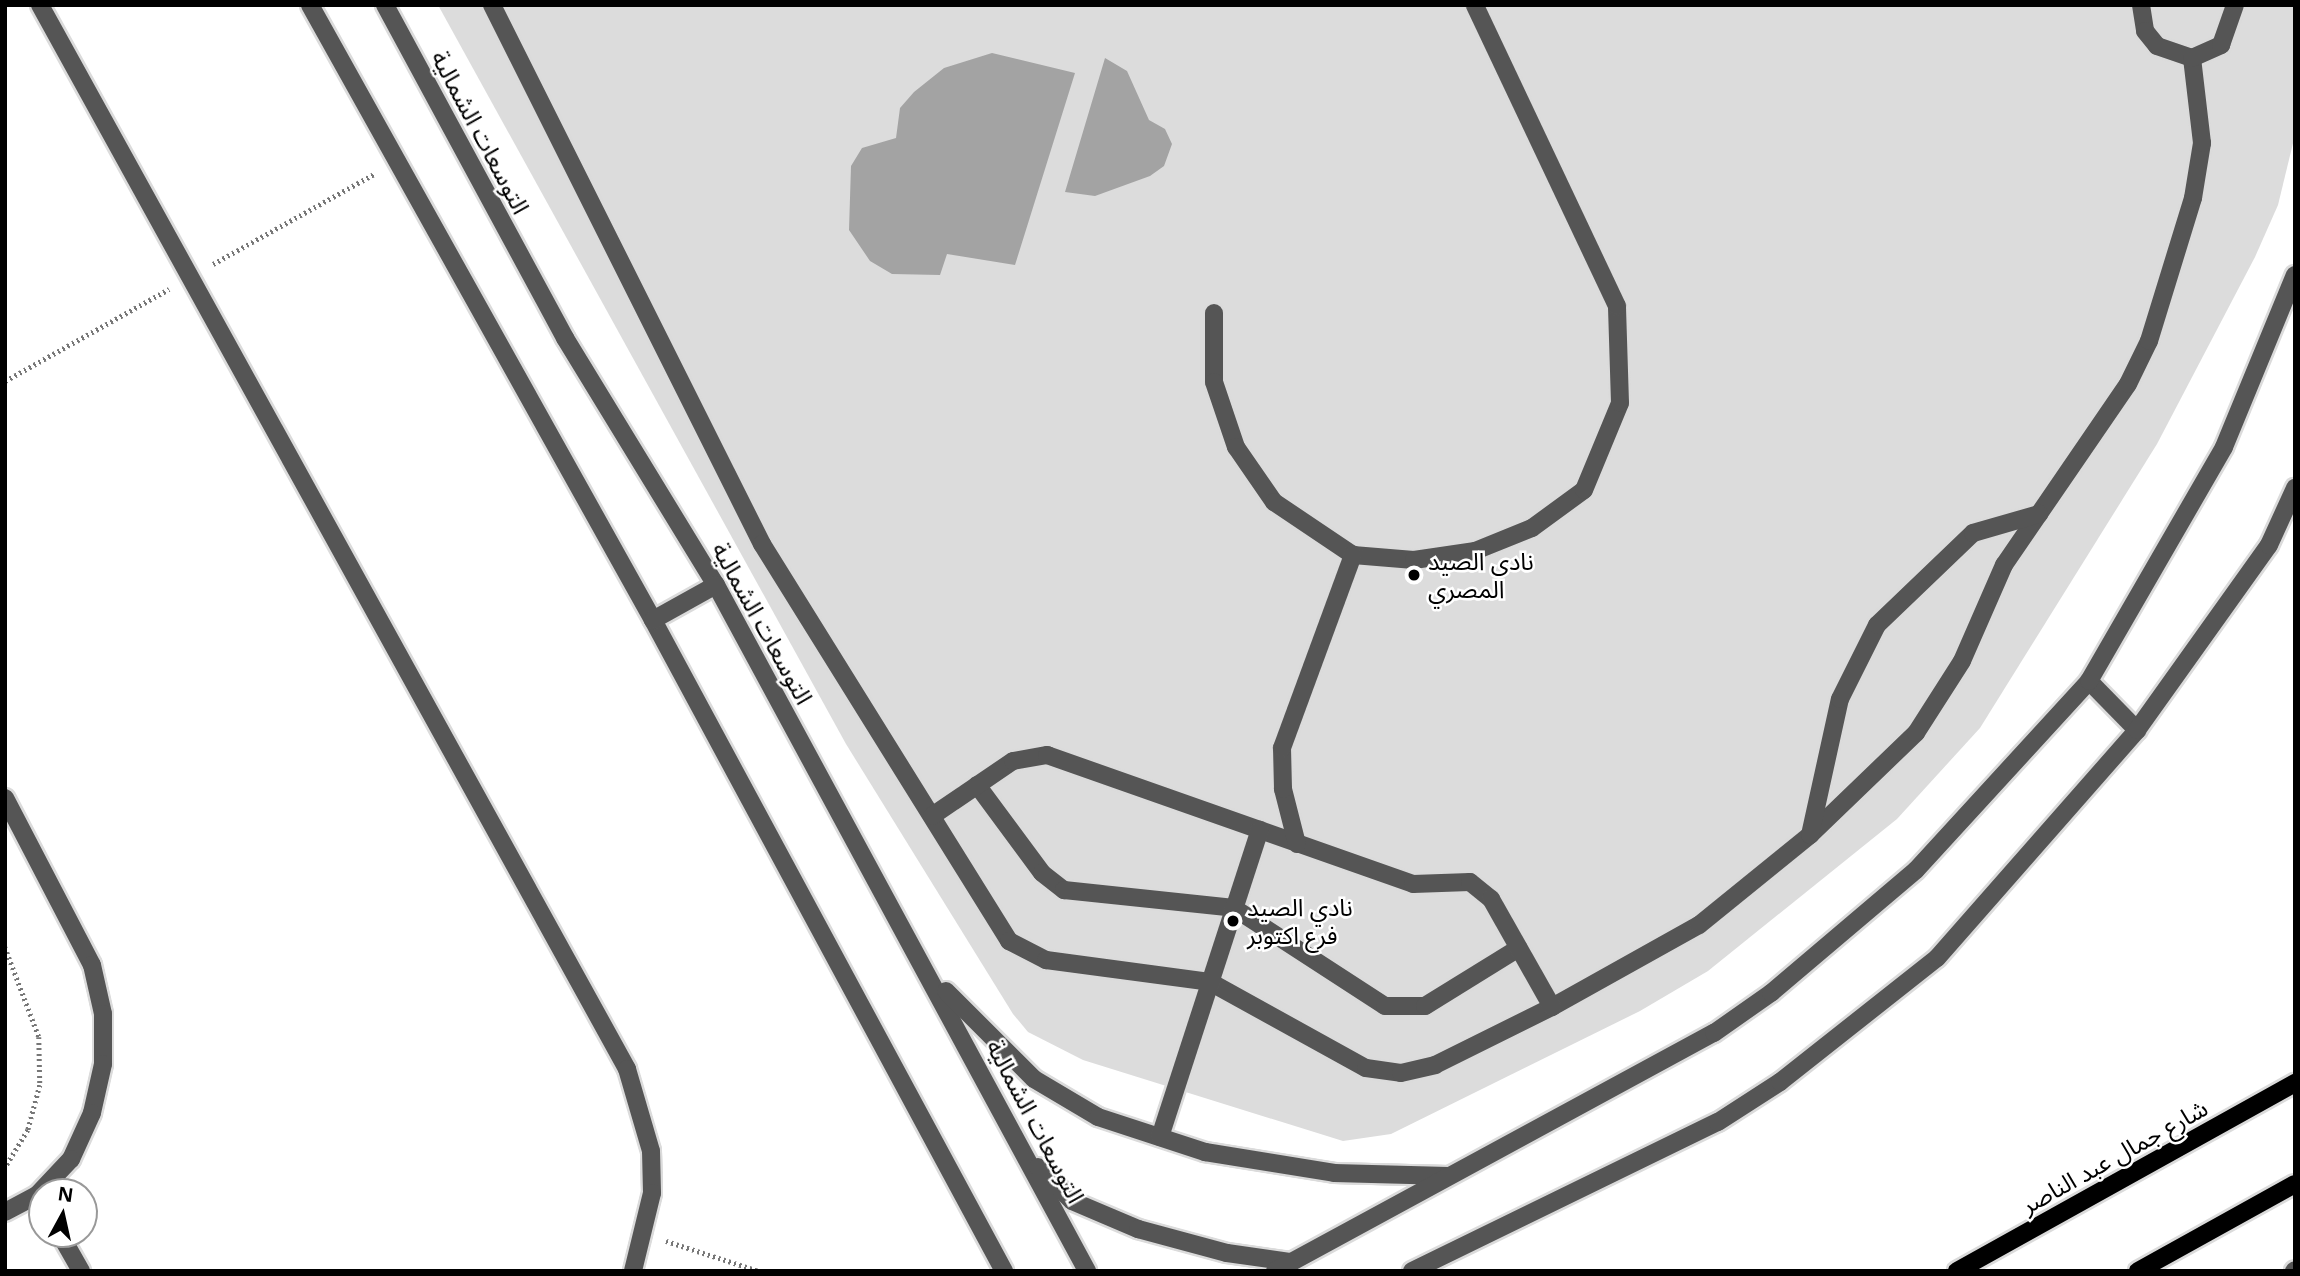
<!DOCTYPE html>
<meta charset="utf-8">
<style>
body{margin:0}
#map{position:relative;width:2300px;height:1276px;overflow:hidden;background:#fff;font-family:"Open Sans","Noto Sans Arabic",sans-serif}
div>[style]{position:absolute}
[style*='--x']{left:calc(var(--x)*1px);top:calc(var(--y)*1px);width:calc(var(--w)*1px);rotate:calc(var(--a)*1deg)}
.green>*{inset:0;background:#dcdcdc}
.water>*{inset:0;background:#a3a3a3}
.path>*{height:4.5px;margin-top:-2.25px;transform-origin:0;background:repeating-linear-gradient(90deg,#777 0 2px,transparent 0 5.5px)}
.roads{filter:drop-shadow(2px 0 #dbdbdb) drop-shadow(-2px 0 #dbdbdb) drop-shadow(0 2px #dbdbdb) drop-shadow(0 -2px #dbdbdb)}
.minor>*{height:18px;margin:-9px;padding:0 9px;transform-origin:9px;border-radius:9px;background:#555}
.major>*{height:18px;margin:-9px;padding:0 9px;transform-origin:9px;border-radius:9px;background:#000}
.dots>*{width:19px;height:19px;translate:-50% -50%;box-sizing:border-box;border:4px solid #fff;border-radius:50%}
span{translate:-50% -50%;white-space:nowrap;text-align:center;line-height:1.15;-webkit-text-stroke:5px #fff;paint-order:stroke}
.street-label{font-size:24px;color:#000}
.poi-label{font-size:24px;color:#000}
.left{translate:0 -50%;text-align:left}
.frame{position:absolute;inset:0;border:7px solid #000;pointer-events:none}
.north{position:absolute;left:28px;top:1178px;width:70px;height:70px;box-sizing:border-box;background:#fff;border:2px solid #999;border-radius:50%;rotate:8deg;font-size:19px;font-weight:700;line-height:28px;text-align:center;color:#000}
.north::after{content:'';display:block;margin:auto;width:24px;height:32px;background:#000;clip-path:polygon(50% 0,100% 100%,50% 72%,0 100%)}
</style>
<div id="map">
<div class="green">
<i style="clip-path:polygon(438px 5px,2295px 5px,2295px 135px,2278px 205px,2255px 257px,2157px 444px,1980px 728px,1897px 819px,1708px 971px,1640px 1011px,1391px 1134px,1343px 1141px,1083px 1060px,1028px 1032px,1013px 1014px,846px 744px)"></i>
</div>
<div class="water">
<i style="clip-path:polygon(992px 53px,1075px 73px,1015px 265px,947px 254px,940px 275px,892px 274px,870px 261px,849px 230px,851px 166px,862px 148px,896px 138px,900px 108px,914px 92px,944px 68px)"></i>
<i style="clip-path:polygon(1105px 58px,1127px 71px,1149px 120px,1165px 129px,1172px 144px,1164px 166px,1150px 176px,1095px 196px,1065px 192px)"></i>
</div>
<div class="path">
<i style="--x:213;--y:264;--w:184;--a:-29.2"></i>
<i style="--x:5;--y:381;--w:188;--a:-29.3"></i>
<i style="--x:5;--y:947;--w:96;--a:69.3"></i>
<i style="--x:39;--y:1037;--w:48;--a:88.8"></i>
<i style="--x:40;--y:1085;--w:47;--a:104.9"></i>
<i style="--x:28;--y:1130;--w:44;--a:121.2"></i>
<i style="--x:666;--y:1241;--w:98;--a:17.9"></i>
</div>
<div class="roads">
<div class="minor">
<i style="--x:40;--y:5;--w:1215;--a:61.11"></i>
<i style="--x:627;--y:1069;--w:85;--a:73.7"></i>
<i style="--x:651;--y:1151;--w:42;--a:88.6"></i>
<i style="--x:652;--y:1193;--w:80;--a:103.7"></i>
<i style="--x:310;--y:5;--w:704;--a:60.85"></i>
<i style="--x:653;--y:620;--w:740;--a:61.67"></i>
<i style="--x:385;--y:5;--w:379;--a:61.6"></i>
<i style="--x:565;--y:338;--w:289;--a:58.6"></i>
<i style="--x:716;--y:585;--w:780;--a:61.59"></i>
<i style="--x:492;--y:5;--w:603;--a:63.39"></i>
<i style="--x:762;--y:544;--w:468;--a:58.1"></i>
<i style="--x:1009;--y:941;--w:42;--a:27.2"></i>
<i style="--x:1046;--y:960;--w:165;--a:7.6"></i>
<i style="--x:1210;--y:982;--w:178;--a:28.9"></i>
<i style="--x:1366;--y:1068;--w:35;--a:8"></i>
<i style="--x:1401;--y:1073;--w:35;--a:-13"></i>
<i style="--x:1435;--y:1065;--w:131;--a:-26.4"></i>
<i style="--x:1552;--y:1007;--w:168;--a:-29.2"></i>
<i style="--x:1699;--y:925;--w:143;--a:-39"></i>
<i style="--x:1810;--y:835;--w:147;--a:-43.9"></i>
<i style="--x:1916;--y:733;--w:85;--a:-57.4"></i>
<i style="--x:1962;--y:661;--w:105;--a:-66.4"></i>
<i style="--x:2004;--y:565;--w:219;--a:-55.6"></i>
<i style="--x:2128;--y:384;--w:48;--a:-64"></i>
<i style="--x:2149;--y:341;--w:150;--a:-72.9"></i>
<i style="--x:2193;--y:198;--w:56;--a:-80.7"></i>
<i style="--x:2202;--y:143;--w:86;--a:-96.7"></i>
<i style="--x:2141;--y:5;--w:26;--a:81"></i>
<i style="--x:2145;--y:31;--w:19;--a:51"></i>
<i style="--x:2157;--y:46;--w:37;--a:19"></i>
<i style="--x:2192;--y:58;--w:32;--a:-24"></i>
<i style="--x:2221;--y:45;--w:42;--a:-70.7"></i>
<i style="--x:1214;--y:313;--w:69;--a:90"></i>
<i style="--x:1214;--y:382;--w:69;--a:71.3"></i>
<i style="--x:1236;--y:447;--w:67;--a:55.4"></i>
<i style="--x:1274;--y:502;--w:95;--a:33.9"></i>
<i style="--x:1353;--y:555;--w:61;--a:4.7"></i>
<i style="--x:1414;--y:560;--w:62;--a:-8.4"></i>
<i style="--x:1475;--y:551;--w:61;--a:-22"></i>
<i style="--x:1532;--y:528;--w:64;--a:-36.2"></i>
<i style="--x:1584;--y:490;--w:94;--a:-67.5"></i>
<i style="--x:1620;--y:403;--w:97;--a:-91.8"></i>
<i style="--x:1617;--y:306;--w:333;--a:-115.3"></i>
<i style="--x:653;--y:620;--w:72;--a:-29.1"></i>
<i style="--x:2089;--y:681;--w:69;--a:45.6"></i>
<i style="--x:977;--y:785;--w:109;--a:53.5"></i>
<i style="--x:1042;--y:873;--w:28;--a:38"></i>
<i style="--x:1064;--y:890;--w:171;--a:6"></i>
<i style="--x:1234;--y:908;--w:180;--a:33"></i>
<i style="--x:1385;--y:1006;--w:40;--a:0"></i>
<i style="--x:1425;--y:1006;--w:110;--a:-31.7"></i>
<i style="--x:5;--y:798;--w:188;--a:62.5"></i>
<i style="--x:92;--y:965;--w:50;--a:77.3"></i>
<i style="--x:103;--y:1014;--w:50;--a:90"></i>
<i style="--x:103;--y:1064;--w:50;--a:102.7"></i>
<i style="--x:92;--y:1113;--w:51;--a:114.5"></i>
<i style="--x:71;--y:1159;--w:50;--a:133.4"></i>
<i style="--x:37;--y:1195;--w:36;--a:152"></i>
<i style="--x:932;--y:816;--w:98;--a:-34.2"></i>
<i style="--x:1013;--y:761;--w:35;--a:-10"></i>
<i style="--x:1047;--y:755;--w:388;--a:19.4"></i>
<i style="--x:1413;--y:884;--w:57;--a:-2"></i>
<i style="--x:1470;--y:882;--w:27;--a:39"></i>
<i style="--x:1491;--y:899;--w:124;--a:60.5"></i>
<i style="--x:1810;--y:835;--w:139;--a:-77.6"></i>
<i style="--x:1840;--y:699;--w:83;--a:-63.4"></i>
<i style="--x:1877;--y:625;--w:133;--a:-43.8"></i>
<i style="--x:1973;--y:533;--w:69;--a:-16.1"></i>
<i style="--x:1297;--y:844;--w:57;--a:-104.3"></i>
<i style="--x:1283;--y:789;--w:41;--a:-91.4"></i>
<i style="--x:1282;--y:748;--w:206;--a:-69.8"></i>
<i style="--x:946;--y:991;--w:124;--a:45"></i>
<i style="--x:1034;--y:1079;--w:74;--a:30.7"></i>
<i style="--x:1098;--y:1117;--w:113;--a:18.1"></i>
<i style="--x:1205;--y:1152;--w:131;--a:9.2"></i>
<i style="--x:1334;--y:1173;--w:114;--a:1.5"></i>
<i style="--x:1160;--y:1137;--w:323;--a:-72"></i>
<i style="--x:1038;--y:1167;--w:48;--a:45"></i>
<i style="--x:1072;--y:1201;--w:72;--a:23"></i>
<i style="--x:1138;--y:1229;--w:92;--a:15.1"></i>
<i style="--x:1227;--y:1253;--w:65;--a:8"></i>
<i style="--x:60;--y:1234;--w:43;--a:60.4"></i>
<i style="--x:1275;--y:1271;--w:499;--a:-28.5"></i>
<i style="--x:1714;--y:1033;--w:70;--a:-35.1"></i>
<i style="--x:1771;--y:993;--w:190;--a:-40.3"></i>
<i style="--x:1916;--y:870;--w:256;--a:-47.5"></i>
<i style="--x:2089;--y:681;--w:270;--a:-60"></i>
<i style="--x:2224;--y:447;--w:186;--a:-67.6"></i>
<i style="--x:1412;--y:1271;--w:340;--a:-26"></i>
<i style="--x:1718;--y:1122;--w:74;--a:-32.8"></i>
<i style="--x:1780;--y:1082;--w:200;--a:-38.3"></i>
<i style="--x:1937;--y:958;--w:303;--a:-48.7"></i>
<i style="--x:2137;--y:730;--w:227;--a:-54.5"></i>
<i style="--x:2269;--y:545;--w:63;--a:-65.5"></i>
<i style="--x:2294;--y:1271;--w:1;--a:-45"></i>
</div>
<div class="major">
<i style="--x:1957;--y:1271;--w:387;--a:-29.1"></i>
<i style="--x:2138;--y:1271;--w:179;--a:-29"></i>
</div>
</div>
<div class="dots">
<i style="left:1414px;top:575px;background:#000"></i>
<i style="left:1233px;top:921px;background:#000"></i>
</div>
<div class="street-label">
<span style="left:481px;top:132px;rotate:62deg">التوسعات الشمالية</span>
<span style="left:763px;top:623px;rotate:61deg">التوسعات الشمالية</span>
<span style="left:1036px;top:1121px;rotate:62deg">التوسعات الشمالية</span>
<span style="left:2114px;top:1156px;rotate:-29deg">شارع جمال عبد الناصر</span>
</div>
<div class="poi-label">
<span class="left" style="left:1428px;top:575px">نادى الصيد<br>المصري</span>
<span class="left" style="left:1247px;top:921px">نادي الصيد<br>فرع اكتوبر</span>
</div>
<div class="frame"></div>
<div class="north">N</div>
</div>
